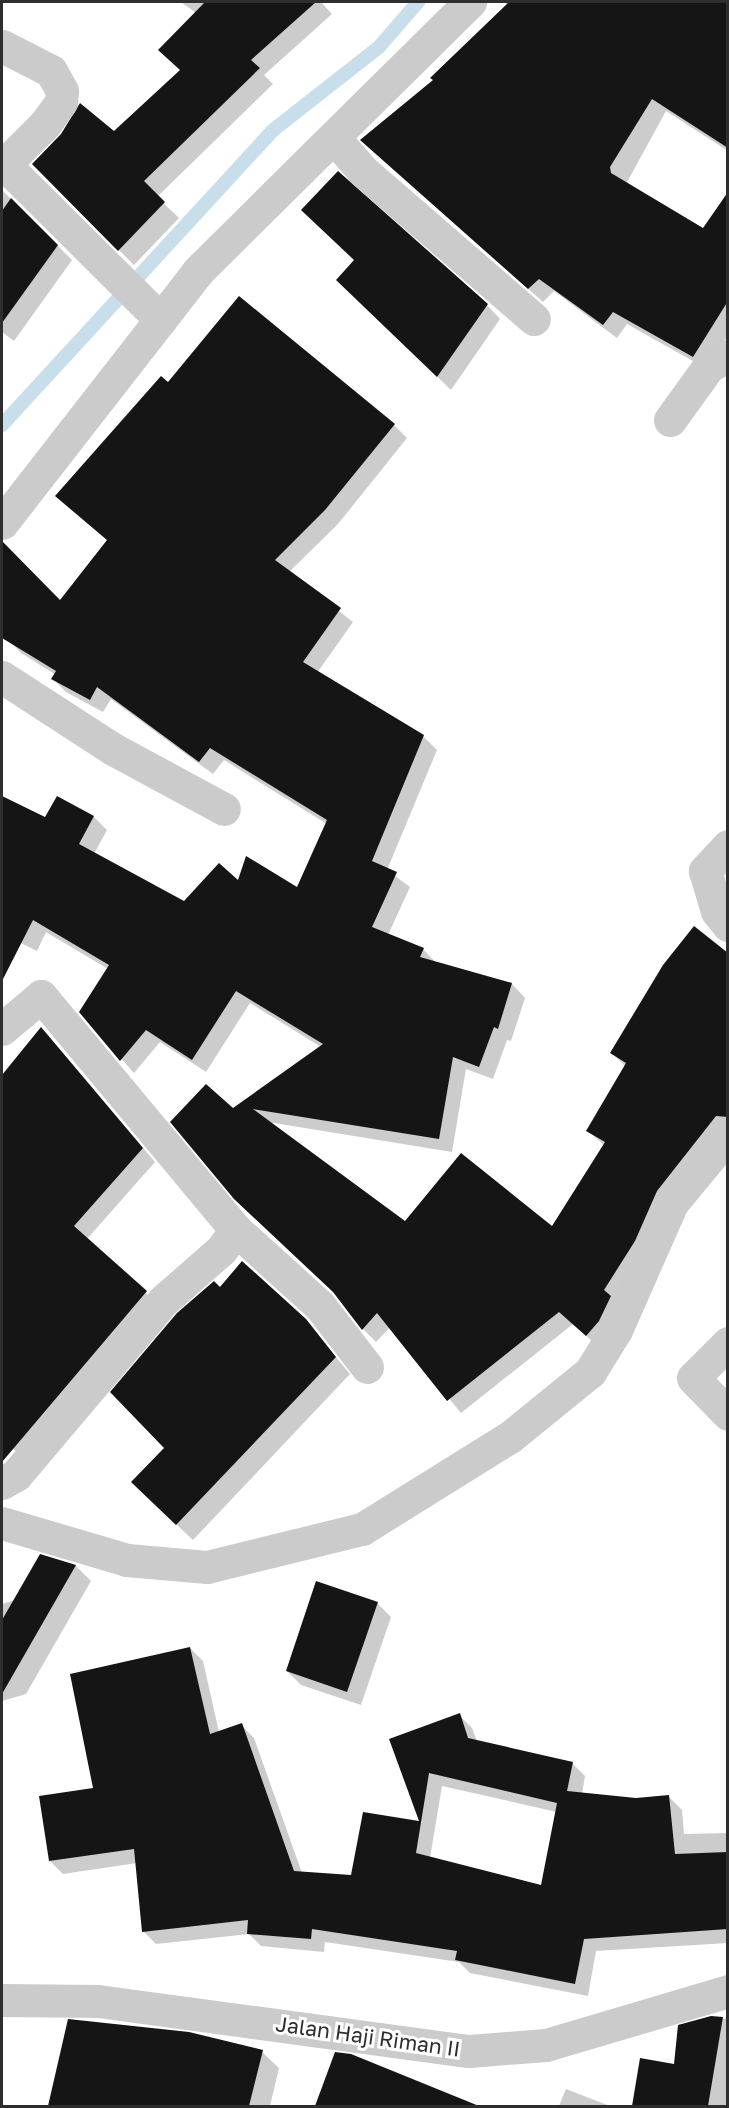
<!DOCTYPE html>
<style>
body{margin:0}
#map{position:relative;width:729px;height:2108px;overflow:hidden;background:#fff;font-family:"Golos Text",sans-serif}
div>[style]{position:absolute}
[style*='--x']{left:calc(var(--x)*1px);top:calc(var(--y)*1px);width:calc(var(--w)*1px);rotate:calc(var(--a)*1deg)}
.shadow>*{inset:0;background:#0003}
.stream>*{height:14px;margin:-7px;padding:0 7px;transform-origin:7px;border-radius:7px;background:#c8deeb}
.building>*{inset:0;background:#151515}
.minor>*{height:33px;margin:-16.5px;padding:0 16.5px;transform-origin:16.5px;border-radius:16.5px;background:#cbcbcb}
span{translate:-50% -50%;white-space:nowrap;text-align:center;line-height:1.15;-webkit-text-stroke:6px #fff;paint-order:stroke}
.street-label{font-size:21px;color:#2e2e2e}
.frame{position:absolute;inset:0;border:3px solid #2e2e2e;pointer-events:none}
</style>
<div id="map">
<div class="shadow">
<i style="clip-path:polygon(181px 2px,321px 2px,332px 14px,264px 75px,273px 84px,157px 197px,179px 218px,134px 265px,33px 164px,114px 133px,181px 71px,196px 13px)"></i>
<i style="clip-path:polygon(504px 2px,728px 2px,728px 151px,666px 111px,626px 184px,703px 230px,728px 195px,728px 335px,707px 369px,627px 324px,617px 338px,554px 291px,543px 302px,376px 153px,435px 80px,508px 5px)"></i>
<i style="clip-path:polygon(2px 190px,72px 260px,14px 341px,2px 332px)"></i>
<i style="clip-path:polygon(356px 260px,487px 305px,500px 319px,451px 390px,351px 293px)"></i>
<i style="clip-path:polygon(168px 384px,394px 425px,407px 438px,338px 524px,289px 572px,353px 622px,317px 673px,423px 736px,437px 750px,387px 870px,410px 887px,388px 935px,423px 949px,436px 963px,512px 984px,525px 998px,511px 1041px,507px 1040px,493px 1079px,466px 1069px,452px 1152px,268px 1122px,405px 1223px,552px 1228px,605px 1146px,588px 1131px,626px 1067px,612px 1053px,728px 955px,728px 1131px,600px 1348px,573px 1324px,461px 1413px,390px 1327px,376px 1342px,363px 1329px,232px 1110px,321px 1047px,250px 1003px,206px 1072px,160px 1042px,134px 1073px,80px 1012px,108px 969px,46px 932px,37px 951px,2px 934px,2px 798px,45px 819px,57px 798px,94px 817px,107px 830px,94px 854px,184px 903px,238px 882px,298px 889px,327px 824px,224px 760px,213px 774px,111px 699px,103px 712px,66px 692px,53px 679px,56px 675px,21px 653px,2px 633px,2px 576px,19px 559px,60px 602px,108px 541px,57px 496px)"></i>
<i style="clip-path:polygon(45px 1032px,155px 1162px,87px 1239px,159px 1305px,27px 1461px,2px 1439px,2px 1085px)"></i>
<i style="clip-path:polygon(220px 1289px,305px 1320px,350px 1374px,193px 1540px,148px 1498px)"></i>
<i style="clip-path:polygon(40px 1555px,76px 1566px,91px 1581px,26px 1694px,2px 1701px,2px 1604px,15px 1600px)"></i>
<i style="clip-path:polygon(377px 1603px,391px 1617px,361px 1705px,301px 1685px,287px 1671px)"></i>
<i style="clip-path:polygon(evenodd,190px 1648px,203px 1661px,219px 1732px,241px 1725px,254px 1738px,302px 1873px,353px 1877px,364px 1813px,422px 1823px,391px 1740px,459px 1715px,472px 1728px,477px 1741px,572px 1763px,585px 1776px,582px 1794px,636px 1800px,669px 1797px,682px 1810px,684px 1834px,728px 1833px,728px 1943px,596px 1951px,588px 1996px,470px 1973px,459px 1962px,325px 1942px,324px 1952px,261px 1946px,249px 1934px,156px 1944px,143px 1931px,137px 1863px,63px 1874px,50px 1861px,190px 1648px,442px 1786px,557px 1812px,542px 1887px,430px 1858px,442px 1786px)"></i>
<i style="clip-path:polygon(711px 2017px,728px 2019px,728px 2106px,633px 2106px,641px 2060px,675px 2065px)"></i>
<i style="clip-path:polygon(69px 2021px,262px 2052px,279px 2068px,270px 2106px,49px 2106px)"></i>
<i style="clip-path:polygon(336px 2054px,427px 2092px,421px 2106px,317px 2106px)"></i>
<i style="clip-path:polygon(566px 2089px,610px 2106px,559px 2106px)"></i>
</div>
<div class="stream">
<i style="--x:2;--y:425;--w:399;--a:-47.4"></i>
<i style="--x:272;--y:131;--w:136;--a:-38.1"></i>
<i style="--x:379;--y:47;--w:60;--a:-49.1"></i>
</div>
<div class="building">
<i style="clip-path:polygon(205px 2px,316px 2px,251px 60px,260px 68px,144px 181px,165px 202px,118px 251px,32px 164px,61px 134px,80px 103px,114px 131px,180px 70px,158px 50px)"></i>
<i style="clip-path:polygon(509px 2px,728px 2px,728px 148px,652px 99px,610px 167px,611px 173px,703px 228px,728px 192px,728px 301px,693px 357px,613px 312px,603px 325px,539px 279px,528px 289px,360px 140px,433px 80px,430px 78px)"></i>
<i style="clip-path:polygon(338px 171px,488px 304px,437px 377px,336px 280px,354px 260px,301px 210px)"></i>
<i style="clip-path:polygon(11px 198px,58px 245px,2px 323px,2px 211px)"></i>
<i style="clip-path:polygon(239px 296px,395px 424px,325px 510px,275px 560px,341px 608px,303px 662px,424px 735px,372px 861px,397px 872px,372px 927px,424px 948px,420px 957px,512px 983px,498px 1029px,494px 1027px,479px 1067px,453px 1057px,439px 1139px,253px 1109px,405px 1221px,461px 1153px,552px 1226px,605px 1142px,586px 1131px,626px 1063px,610px 1053px,663px 965px,694px 926px,728px 953px,728px 1117px,716px 1116px,657px 1191px,635px 1241px,604px 1290px,611px 1296px,599px 1321px,586px 1336px,559px 1312px,447px 1401px,377px 1313px,362px 1330px,333px 1292px,234px 1199px,170px 1122px,206px 1084px,233px 1108px,323px 1044px,236px 991px,192px 1060px,146px 1030px,120px 1061px,79px 1012px,109px 965px,33px 920px,2px 981px,2px 796px,45px 817px,57px 796px,94px 816px,79px 844px,184px 901px,219px 863px,238px 880px,246px 856px,297px 887px,327px 820px,210px 748px,199px 762px,97px 687px,90px 700px,51px 679px,56px 671px,2px 638px,2px 541px,60px 600px,107px 540px,55px 496px,161px 376px,168px 382px)"></i>
<i style="clip-path:polygon(41px 1027px,143px 1148px,74px 1226px,147px 1291px,2px 1462px,2px 1075px)"></i>
<i style="clip-path:polygon(242px 1261px,306px 1319px,336px 1357px,176px 1525px,131px 1482px,164px 1448px,110px 1392px,177px 1313px,214px 1281px,220px 1287px)"></i>
<i style="clip-path:polygon(40px 1554px,76px 1565px,2px 1694px,2px 1620px)"></i>
<i style="clip-path:polygon(316px 1581px,378px 1602px,347px 1692px,286px 1671px)"></i>
<i style="clip-path:polygon(evenodd,190px 1647px,210px 1734px,242px 1723px,294px 1871px,351px 1875px,363px 1812px,419px 1821px,389px 1739px,460px 1713px,468px 1738px,573px 1762px,567px 1791px,636px 1798px,669px 1795px,675px 1854px,728px 1852px,728px 1929px,584px 1939px,575px 1984px,455px 1960px,457px 1951px,312px 1929px,311px 1939px,247px 1934px,248px 1920px,142px 1932px,134px 1849px,49px 1861px,39px 1796px,93px 1788px,70px 1674px,190px 1647px,429px 1773px,557px 1803px,541px 1885px,416px 1853px,429px 1773px)"></i>
<i style="clip-path:polygon(711px 2016px,723px 2017px,708px 2106px,632px 2106px,640px 2058px,674px 2064px,678px 2025px)"></i>
<i style="clip-path:polygon(68px 2019px,189px 2032px,263px 2050px,249px 2106px,48px 2106px)"></i>
<i style="clip-path:polygon(335px 2052px,351px 2054px,479px 2106px,315px 2106px)"></i>
</div>
<div class="minor">
<i style="--x:2;--y:46;--w:55;--a:27"></i>
<i style="--x:51;--y:71;--w:23;--a:61"></i>
<i style="--x:62;--y:91;--w:11;--a:95"></i>
<i style="--x:61;--y:102;--w:26;--a:126"></i>
<i style="--x:46;--y:123;--w:49;--a:135"></i>
<i style="--x:11;--y:158;--w:13;--a:90"></i>
<i style="--x:11;--y:171;--w:211;--a:44.8"></i>
<i style="--x:335;--y:139;--w:43;--a:48.8"></i>
<i style="--x:363;--y:171;--w:226;--a:40.9"></i>
<i style="--x:670;--y:420;--w:67;--a:-54.2"></i>
<i style="--x:709;--y:366;--w:21;--a:-28"></i>
<i style="--x:2;--y:523;--w:319;--a:-52.1"></i>
<i style="--x:198;--y:271;--w:383;--a:-44.7"></i>
<i style="--x:2;--y:677;--w:132;--a:33"></i>
<i style="--x:113;--y:749;--w:126;--a:28.4"></i>
<i style="--x:728;--y:846;--w:34;--a:133"></i>
<i style="--x:705;--y:871;--w:42;--a:73.3"></i>
<i style="--x:717;--y:911;--w:18;--a:52"></i>
<i style="--x:2;--y:1029;--w:51;--a:-40.2"></i>
<i style="--x:41;--y:996;--w:305;--a:50.2"></i>
<i style="--x:236;--y:1230;--w:113;--a:42.1"></i>
<i style="--x:320;--y:1306;--w:77;--a:52.4"></i>
<i style="--x:728;--y:1343;--w:49;--a:135"></i>
<i style="--x:693;--y:1378;--w:50;--a:45.8"></i>
<i style="--x:2;--y:1483;--w:16;--a:-30"></i>
<i style="--x:16;--y:1475;--w:229;--a:-49.8"></i>
<i style="--x:164;--y:1300;--w:76;--a:-41.3"></i>
<i style="--x:221;--y:1250;--w:25;--a:-53"></i>
<i style="--x:2;--y:1523;--w:130;--a:16.5"></i>
<i style="--x:127;--y:1560;--w:80;--a:5"></i>
<i style="--x:207;--y:1567;--w:160;--a:-13.8"></i>
<i style="--x:362;--y:1529;--w:174;--a:-31.9"></i>
<i style="--x:510;--y:1437;--w:103;--a:-39.1"></i>
<i style="--x:590;--y:1372;--w:49;--a:-58.2"></i>
<i style="--x:616;--y:1330;--w:139;--a:-66.2"></i>
<i style="--x:672;--y:1203;--w:88;--a:-50.5"></i>
<i style="--x:2;--y:2000;--w:96;--a:0.6"></i>
<i style="--x:98;--y:2001;--w:374;--a:7.7"></i>
<i style="--x:469;--y:2051;--w:77;--a:-4.5"></i>
<i style="--x:546;--y:2045;--w:190;--a:-16.5"></i>
</div>
<div class="street-label">
<span style="left:368px;top:2036px;rotate:8deg">Jalan Haji Riman II</span>
</div>
<div class="frame"></div>
</div>
